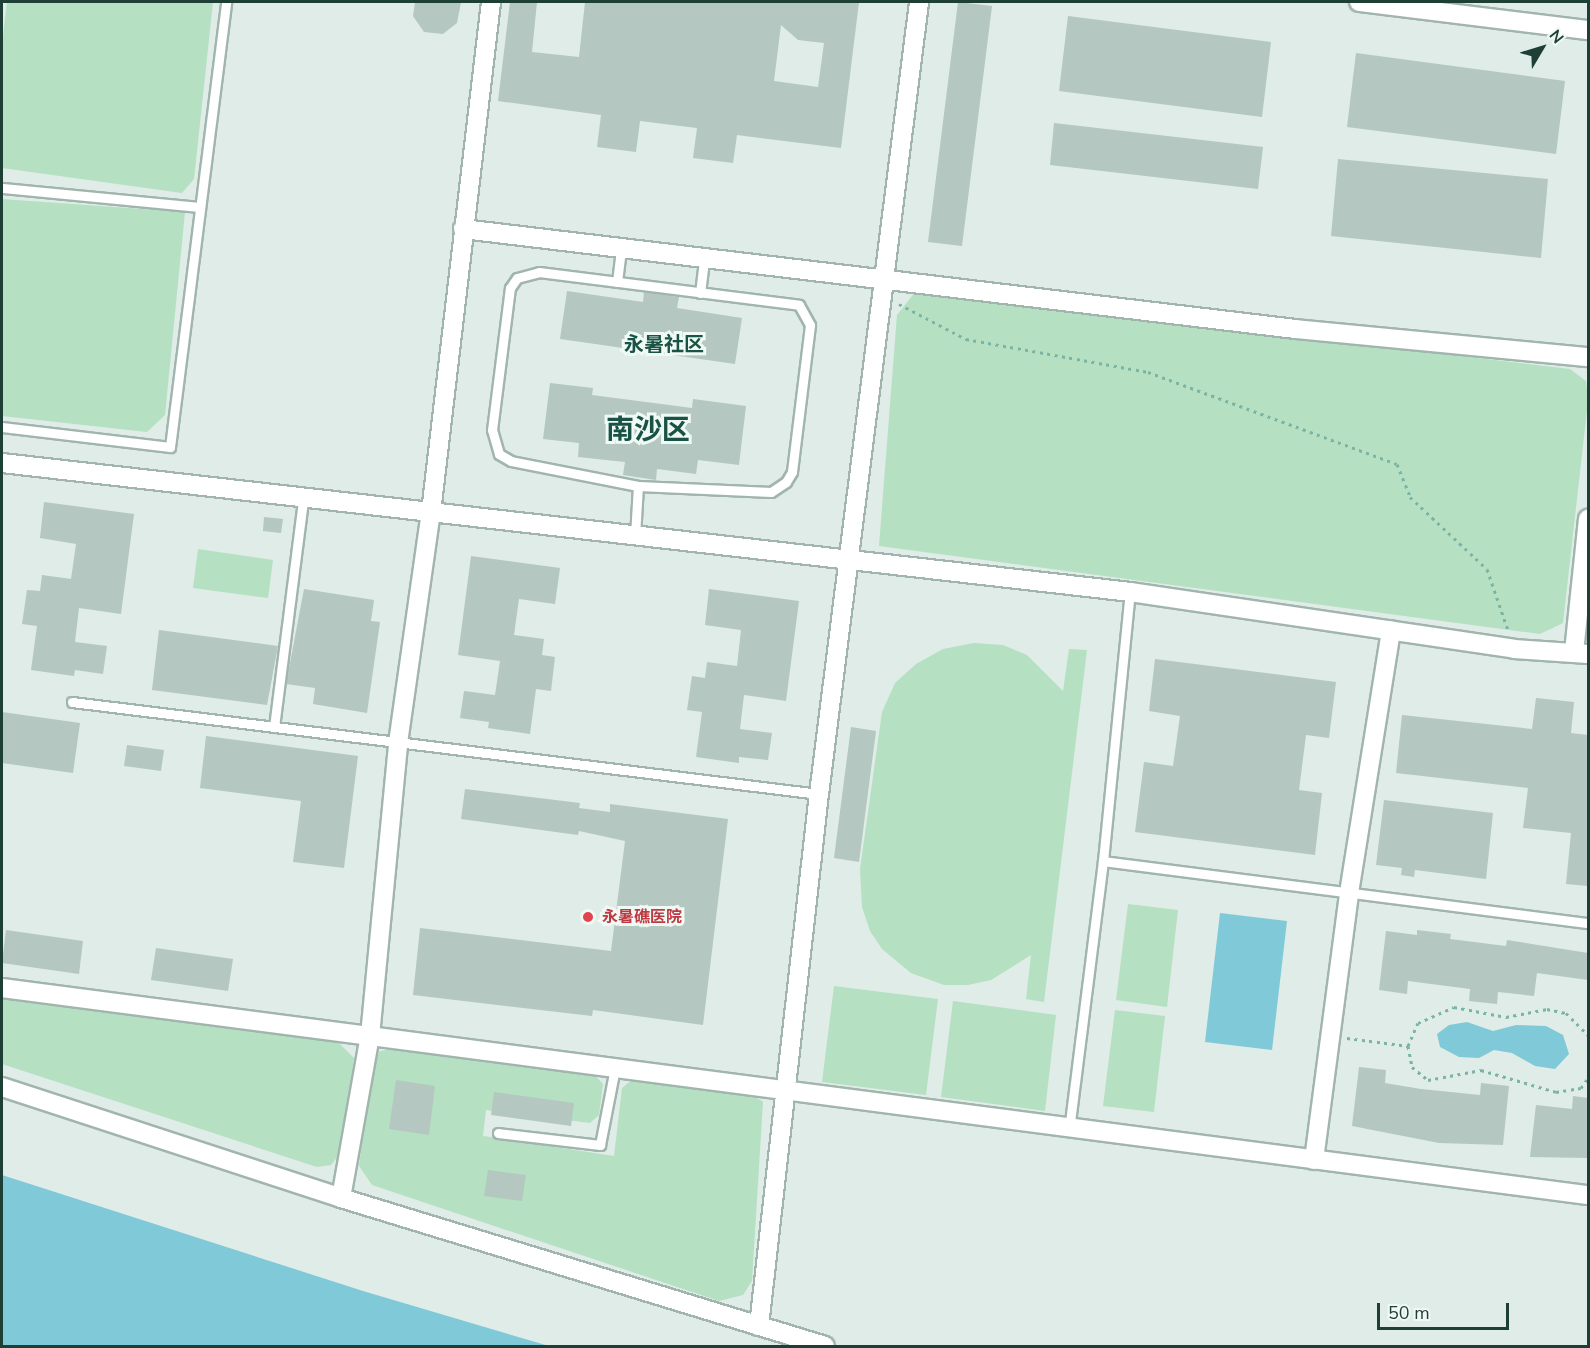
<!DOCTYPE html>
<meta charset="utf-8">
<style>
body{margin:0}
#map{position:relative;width:1590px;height:1348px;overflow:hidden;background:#dfece7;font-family:"Nunito Sans","Noto Sans SC",sans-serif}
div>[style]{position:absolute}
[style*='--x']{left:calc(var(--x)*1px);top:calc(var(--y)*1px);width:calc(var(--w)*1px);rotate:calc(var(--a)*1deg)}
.green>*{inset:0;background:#b5e0c2}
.water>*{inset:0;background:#80c9d8}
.building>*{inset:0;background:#b4c7c0}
.path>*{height:3px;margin-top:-1.5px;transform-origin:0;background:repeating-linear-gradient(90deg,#7cb4a3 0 3px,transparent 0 7.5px)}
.roads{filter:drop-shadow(2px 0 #a1b5ae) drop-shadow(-2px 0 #a1b5ae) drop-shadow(0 2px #a1b5ae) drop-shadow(0 -2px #a1b5ae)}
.service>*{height:9px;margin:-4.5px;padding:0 4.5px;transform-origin:4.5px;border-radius:4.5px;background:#fff}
.minor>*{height:18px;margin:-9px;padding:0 9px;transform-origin:9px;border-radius:9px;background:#fff}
.tertiary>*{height:18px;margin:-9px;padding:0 9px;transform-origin:9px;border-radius:9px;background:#fff}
.dots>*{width:16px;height:16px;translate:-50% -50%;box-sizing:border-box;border:3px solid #f0f9f4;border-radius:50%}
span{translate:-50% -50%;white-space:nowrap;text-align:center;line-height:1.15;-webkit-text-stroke:6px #f0f9f4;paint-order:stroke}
.health-label{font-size:16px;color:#be3a42;font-weight:700}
.left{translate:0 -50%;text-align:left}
.quarter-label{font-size:20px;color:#185346;font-weight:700}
.town-label{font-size:28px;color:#185346;font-weight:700}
.frame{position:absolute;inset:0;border:3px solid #1e3f36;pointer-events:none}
.north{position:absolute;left:1512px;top:18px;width:60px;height:60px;-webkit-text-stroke:4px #f0f9f4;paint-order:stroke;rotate:52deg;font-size:16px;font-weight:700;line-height:24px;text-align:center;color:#1e3f36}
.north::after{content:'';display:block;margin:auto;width:21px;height:27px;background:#1e3f36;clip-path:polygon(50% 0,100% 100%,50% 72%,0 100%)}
.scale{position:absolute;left:1377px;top:1303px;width:132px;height:27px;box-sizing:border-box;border:3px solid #1e3f36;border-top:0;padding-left:8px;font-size:18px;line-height:21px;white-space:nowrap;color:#1e3f36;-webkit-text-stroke:4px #f0f9f4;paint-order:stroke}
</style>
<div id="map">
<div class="green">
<i style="clip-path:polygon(7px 2px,213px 2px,194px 179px,182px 193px,2px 168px,2px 45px)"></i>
<i style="clip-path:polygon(2px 199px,185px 212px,165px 415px,147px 432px,2px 416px)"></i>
<i style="clip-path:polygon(916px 291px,1570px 369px,1586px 381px,1588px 401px,1563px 623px,1540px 634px,879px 546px,897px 315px)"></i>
<i style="clip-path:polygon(198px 549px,273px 560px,268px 598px,193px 588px)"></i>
<i style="clip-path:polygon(974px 643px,1003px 645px,1027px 655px,1063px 691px,1069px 649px,1087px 650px,1044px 1002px,1026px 999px,1031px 955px,991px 980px,968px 985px,944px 985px,911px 973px,882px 949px,870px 931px,862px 907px,860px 869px,882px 712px,895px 683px,916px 664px,943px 649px)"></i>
<i style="clip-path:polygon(1128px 904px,1178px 910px,1167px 1007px,1116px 1000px)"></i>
<i style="clip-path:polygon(834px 986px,938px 999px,926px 1095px,822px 1082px)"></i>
<i style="clip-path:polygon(2px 999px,337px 1041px,354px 1058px,342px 1151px,331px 1165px,317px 1167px,2px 1064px)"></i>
<i style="clip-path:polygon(953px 1001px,1056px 1015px,1045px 1111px,941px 1097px)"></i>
<i style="clip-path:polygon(1115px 1010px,1165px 1016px,1154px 1112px,1103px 1106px)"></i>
<i style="clip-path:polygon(393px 1049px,593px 1073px,603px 1084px,599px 1115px,590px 1123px,486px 1110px,483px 1136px,614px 1156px,622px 1088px,633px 1079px,752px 1094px,763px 1102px,752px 1281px,743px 1295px,719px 1301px,372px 1185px,359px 1166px,372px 1062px,380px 1051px)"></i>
</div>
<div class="water">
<i style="clip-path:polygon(1220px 913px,1287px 921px,1272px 1050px,1205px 1042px)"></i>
<i style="clip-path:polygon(1467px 1022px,1493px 1031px,1516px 1025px,1546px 1026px,1563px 1035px,1569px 1054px,1555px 1069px,1535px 1066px,1512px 1053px,1494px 1050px,1479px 1058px,1459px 1057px,1440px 1047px,1437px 1034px,1449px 1025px)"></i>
<i style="clip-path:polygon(2px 1175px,363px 1291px,549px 1346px,2px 1346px)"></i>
</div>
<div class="building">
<i style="clip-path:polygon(415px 2px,461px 2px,457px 23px,443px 34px,424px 32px,413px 16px)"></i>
<i style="clip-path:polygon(evenodd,510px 2px,537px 2px,532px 52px,579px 57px,585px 2px,859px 2px,841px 148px,737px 135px,733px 163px,693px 158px,697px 128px,640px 121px,636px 152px,597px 147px,601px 115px,498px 101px,510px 2px,781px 25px,798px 40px,824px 43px,818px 87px,774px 81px,781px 25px)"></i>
<i style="clip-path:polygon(958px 2px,992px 6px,962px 246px,928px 242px)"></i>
<i style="clip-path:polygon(1068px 16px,1271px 42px,1262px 117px,1059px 91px)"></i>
<i style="clip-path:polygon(1356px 53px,1565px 81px,1556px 154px,1347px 127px)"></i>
<i style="clip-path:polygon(1054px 123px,1263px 147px,1258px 189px,1050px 165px)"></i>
<i style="clip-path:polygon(1338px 159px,1548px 179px,1541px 258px,1331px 236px)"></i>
<i style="clip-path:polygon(567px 291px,643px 302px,644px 292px,679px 297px,677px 308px,742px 318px,735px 364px,560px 339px)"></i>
<i style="clip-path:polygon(550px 383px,593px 388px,592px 395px,692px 408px,693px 399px,746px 406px,739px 465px,698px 460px,696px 474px,657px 469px,656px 480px,623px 475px,625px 462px,578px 457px,579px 443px,543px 439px)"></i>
<i style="clip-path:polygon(44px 502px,134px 514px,121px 614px,79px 608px,75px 642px,107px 646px,103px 674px,75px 670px,74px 676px,31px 670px,37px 626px,22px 624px,27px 590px,40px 591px,42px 575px,71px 579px,76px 544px,40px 538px)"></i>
<i style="clip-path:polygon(264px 517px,283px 519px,281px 533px,263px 531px)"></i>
<i style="clip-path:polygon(471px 556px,560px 568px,555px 604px,519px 599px,514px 635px,544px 639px,542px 655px,555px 657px,551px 691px,536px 689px,530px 734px,488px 728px,489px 722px,460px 718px,464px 691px,495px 695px,500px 661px,458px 655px)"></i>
<i style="clip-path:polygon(304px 589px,374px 600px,371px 621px,380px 622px,367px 713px,313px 704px,315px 688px,286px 684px)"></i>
<i style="clip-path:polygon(709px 589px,799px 601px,786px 701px,744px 695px,740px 729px,772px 733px,768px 760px,739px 757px,739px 763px,696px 757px,702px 712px,687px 710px,692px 676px,705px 678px,707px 662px,737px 666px,741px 630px,705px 625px)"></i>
<i style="clip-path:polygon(159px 630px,278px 646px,267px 705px,152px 690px)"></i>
<i style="clip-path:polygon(1155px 659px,1336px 682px,1329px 738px,1306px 735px,1299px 790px,1322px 793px,1315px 855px,1135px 832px,1144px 762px,1173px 766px,1180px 716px,1149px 711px)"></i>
<i style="clip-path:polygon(1536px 698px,1574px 702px,1571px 733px,1588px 735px,1588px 886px,1566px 884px,1571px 833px,1523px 828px,1528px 788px,1396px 773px,1402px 715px,1532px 729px)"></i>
<i style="clip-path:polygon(2px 712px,80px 723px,73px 773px,2px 763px)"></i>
<i style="clip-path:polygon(851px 727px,876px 731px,859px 862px,834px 858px)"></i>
<i style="clip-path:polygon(206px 736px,358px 756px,344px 868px,293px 862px,301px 801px,200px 788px)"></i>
<i style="clip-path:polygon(127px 745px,164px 750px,161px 771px,124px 766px)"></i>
<i style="clip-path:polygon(465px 789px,580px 803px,579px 808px,610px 812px,610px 804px,728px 819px,703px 1025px,593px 1010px,592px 1016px,413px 995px,420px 928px,611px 951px,625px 841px,579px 831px,578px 835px,461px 819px)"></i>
<i style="clip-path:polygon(1384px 800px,1493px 813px,1486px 879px,1415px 870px,1414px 877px,1401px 875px,1402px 868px,1376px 865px)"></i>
<i style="clip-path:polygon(6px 930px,83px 941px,79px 974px,2px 963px)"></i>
<i style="clip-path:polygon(1417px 930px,1451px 934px,1450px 939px,1506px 946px,1507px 940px,1588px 953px,1588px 980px,1537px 973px,1534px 996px,1498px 992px,1497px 1004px,1469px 1001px,1470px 989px,1408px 981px,1407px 994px,1379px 990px,1386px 931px,1417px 935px)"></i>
<i style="clip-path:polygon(156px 948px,233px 959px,228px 991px,151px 980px)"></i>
<i style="clip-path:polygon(1359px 1067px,1386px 1070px,1385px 1083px,1421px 1089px,1480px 1095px,1481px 1083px,1509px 1086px,1503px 1145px,1439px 1143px,1352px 1126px)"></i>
<i style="clip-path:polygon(396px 1080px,435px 1086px,429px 1135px,389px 1129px)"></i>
<i style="clip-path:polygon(494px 1092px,574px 1103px,571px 1126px,491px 1115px)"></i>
<i style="clip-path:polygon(1573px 1096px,1588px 1098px,1588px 1158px,1530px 1157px,1536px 1105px,1572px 1109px)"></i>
<i style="clip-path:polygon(488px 1170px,526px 1175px,522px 1201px,484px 1196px)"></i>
</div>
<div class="path">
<i style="--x:899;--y:304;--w:76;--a:27.6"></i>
<i style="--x:966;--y:339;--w:185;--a:10.3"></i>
<i style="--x:1148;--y:372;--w:265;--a:20.3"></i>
<i style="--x:1397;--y:464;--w:35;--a:68"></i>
<i style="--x:1410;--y:497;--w:105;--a:43.1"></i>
<i style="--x:1487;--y:569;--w:65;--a:71"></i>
<i style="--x:1347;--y:1038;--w:62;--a:7.5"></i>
<i style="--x:1408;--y:1046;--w:21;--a:79"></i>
<i style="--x:1412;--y:1067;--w:21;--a:39"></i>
<i style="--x:1428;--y:1080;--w:54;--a:-10.7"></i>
<i style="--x:1481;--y:1070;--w:78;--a:16.3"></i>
<i style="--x:1556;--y:1092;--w:25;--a:-9"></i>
<i style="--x:1581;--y:1088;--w:12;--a:-55"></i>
<i style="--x:1408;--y:1046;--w:25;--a:-67"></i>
<i style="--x:1418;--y:1023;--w:39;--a:-24"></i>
<i style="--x:1454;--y:1007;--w:53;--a:10.9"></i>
<i style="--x:1506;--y:1017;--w:42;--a:-11"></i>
<i style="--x:1547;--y:1009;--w:19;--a:12"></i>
<i style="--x:1566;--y:1013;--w:31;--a:45"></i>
</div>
<div class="roads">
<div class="service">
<i style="--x:2;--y:188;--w:199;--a:5.5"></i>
<i style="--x:539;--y:272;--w:262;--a:7.2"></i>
<i style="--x:799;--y:305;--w:23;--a:61"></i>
<i style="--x:810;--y:325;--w:148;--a:97"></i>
<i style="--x:792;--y:472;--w:12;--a:121"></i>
<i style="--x:786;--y:482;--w:18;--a:146"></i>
<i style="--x:771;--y:492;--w:133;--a:-177.4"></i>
<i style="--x:638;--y:486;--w:129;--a:-168.9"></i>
<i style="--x:511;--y:461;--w:14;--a:-150"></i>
<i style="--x:499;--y:454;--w:25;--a:-106"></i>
<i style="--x:492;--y:430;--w:143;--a:-82.8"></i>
<i style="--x:510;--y:288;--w:12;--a:-55"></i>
<i style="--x:517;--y:278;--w:23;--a:-15"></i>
<i style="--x:617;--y:282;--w:34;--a:-83"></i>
<i style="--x:700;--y:293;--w:35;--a:-83"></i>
<i style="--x:2;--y:427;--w:169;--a:6.8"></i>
<i style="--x:170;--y:447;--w:449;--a:-82.8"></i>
<i style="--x:635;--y:536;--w:50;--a:-86.6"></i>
<i style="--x:72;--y:702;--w:753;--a:7.02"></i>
<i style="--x:274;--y:727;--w:228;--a:-82.7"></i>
<i style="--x:1103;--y:861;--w:489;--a:7.3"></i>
<i style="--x:1069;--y:1130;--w:271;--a:-82.8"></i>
<i style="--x:1103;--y:861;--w:270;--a:-84.3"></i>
<i style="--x:498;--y:1133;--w:103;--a:6.7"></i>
<i style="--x:600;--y:1145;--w:78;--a:-79"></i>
</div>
<div class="minor">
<i style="--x:1359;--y:2;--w:231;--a:7"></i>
<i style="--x:463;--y:229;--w:838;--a:6.85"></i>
<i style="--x:1295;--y:329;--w:294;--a:5.5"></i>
<i style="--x:1574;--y:652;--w:134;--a:-84"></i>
<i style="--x:2;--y:988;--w:1599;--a:7.44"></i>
<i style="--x:1314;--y:1160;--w:269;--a:-82.5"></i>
<i style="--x:1349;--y:893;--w:266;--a:-80.9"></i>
<i style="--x:341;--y:1198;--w:165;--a:-79.9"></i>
<i style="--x:370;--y:1036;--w:294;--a:-84.5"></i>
<i style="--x:398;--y:743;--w:233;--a:-81.9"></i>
<i style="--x:431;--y:512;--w:514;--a:-83.29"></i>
</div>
<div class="tertiary">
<i style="--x:2;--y:463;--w:1135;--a:6.52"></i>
<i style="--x:1130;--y:592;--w:388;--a:8.4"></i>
<i style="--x:1514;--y:649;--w:74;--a:3.9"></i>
<i style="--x:2;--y:1087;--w:357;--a:18.1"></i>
<i style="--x:341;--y:1198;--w:506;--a:17"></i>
<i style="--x:759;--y:1326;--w:535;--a:-83.57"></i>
<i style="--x:819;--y:794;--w:798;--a:-82.8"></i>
</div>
</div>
<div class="dots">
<i style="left:588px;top:917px;background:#e0444e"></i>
</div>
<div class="health-label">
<span class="left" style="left:602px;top:917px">永暑礁医院</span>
</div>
<div class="quarter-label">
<span style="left:664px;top:344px">永暑社区</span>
</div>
<div class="town-label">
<span style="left:648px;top:430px">南沙区</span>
</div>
<div class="frame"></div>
<div class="north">N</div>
<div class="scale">50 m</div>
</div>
